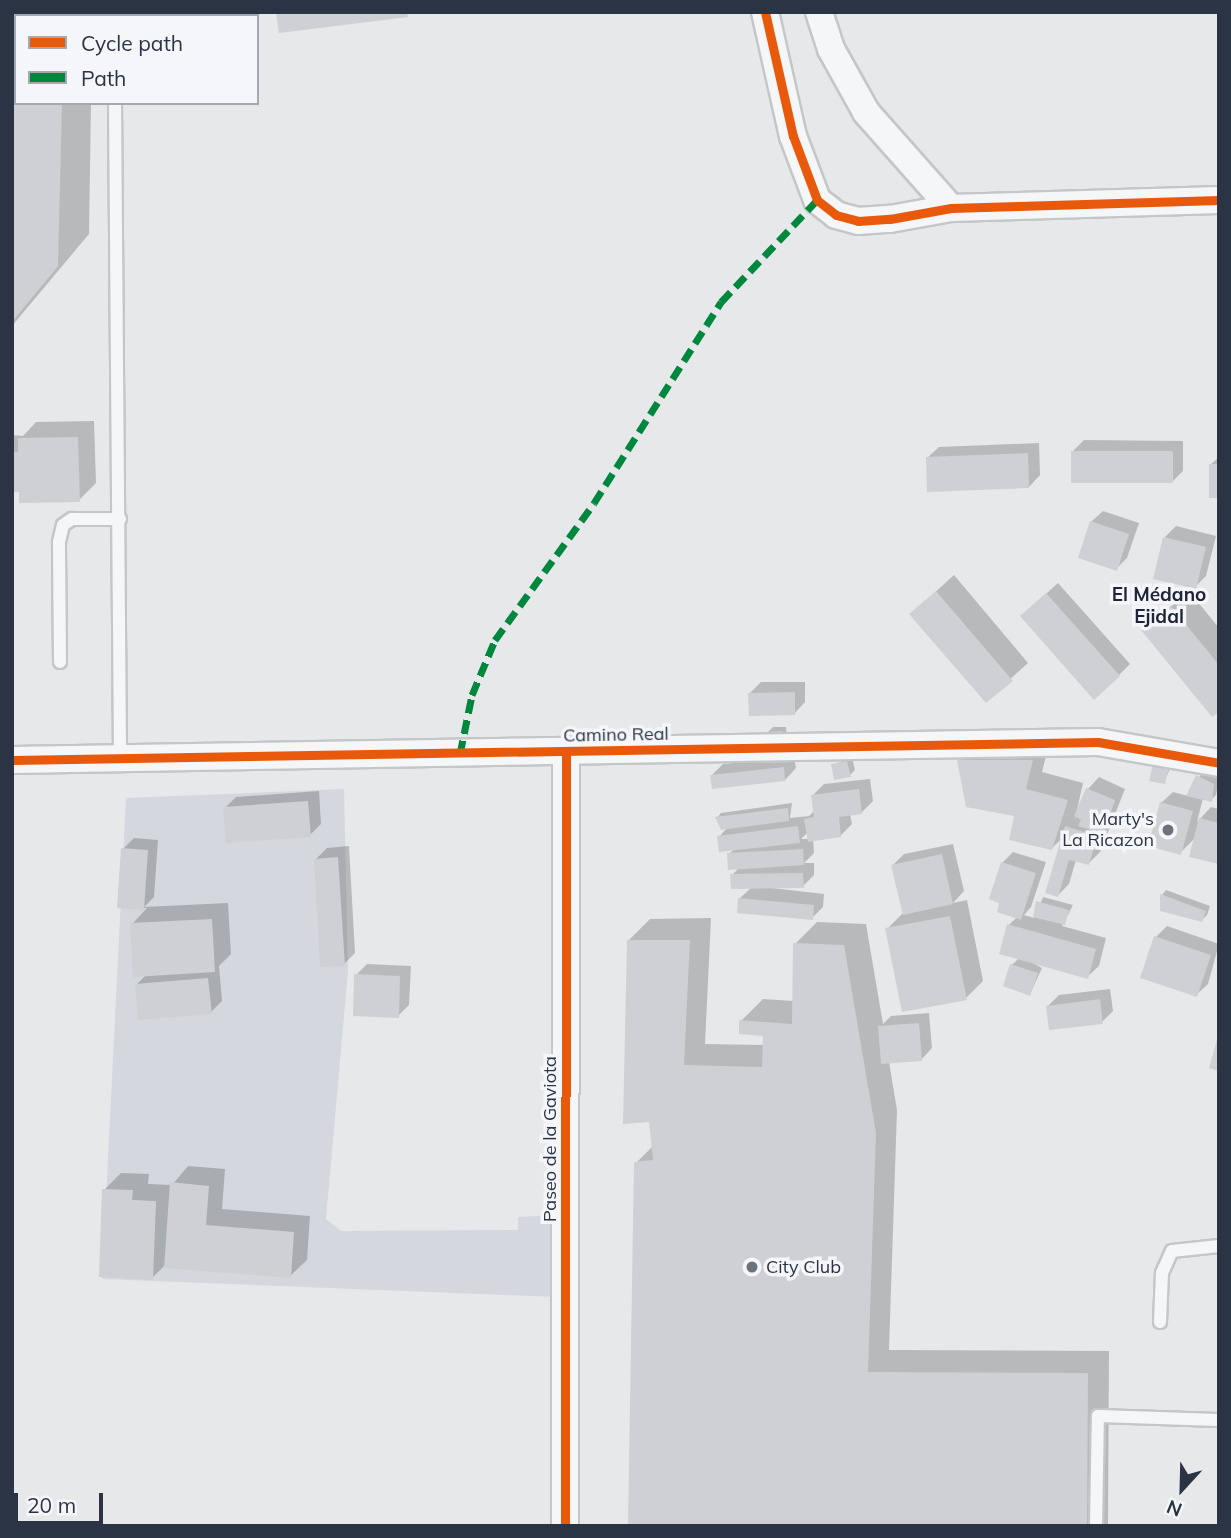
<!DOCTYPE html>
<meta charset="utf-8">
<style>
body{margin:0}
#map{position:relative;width:1231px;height:1538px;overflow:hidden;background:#e6e8ea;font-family:Mulish,sans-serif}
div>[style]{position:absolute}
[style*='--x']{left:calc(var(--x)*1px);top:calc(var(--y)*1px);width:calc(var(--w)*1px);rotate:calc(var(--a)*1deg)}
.built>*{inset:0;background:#d4d7dd}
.shadow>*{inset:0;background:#0003}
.building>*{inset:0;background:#ced0d3}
.roads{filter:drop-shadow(2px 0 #c4c6c8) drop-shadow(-2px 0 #c4c6c8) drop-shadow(0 2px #c4c6c8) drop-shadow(0 -2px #c4c6c8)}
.lane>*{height:12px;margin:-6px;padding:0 6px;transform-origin:6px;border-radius:6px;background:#f5f6f7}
.street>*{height:26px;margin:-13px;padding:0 13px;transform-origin:13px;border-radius:13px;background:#f5f6f7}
.quiet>*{height:7px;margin-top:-3.5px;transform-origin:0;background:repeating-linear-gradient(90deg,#00873e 0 14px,transparent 0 21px)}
.cycleway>*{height:9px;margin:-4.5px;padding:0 4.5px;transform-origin:4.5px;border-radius:4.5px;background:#e8590c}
.dots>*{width:19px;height:19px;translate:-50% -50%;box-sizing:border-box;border:4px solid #f4f6f9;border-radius:50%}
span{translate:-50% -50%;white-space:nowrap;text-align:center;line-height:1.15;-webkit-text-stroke:7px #f4f6f9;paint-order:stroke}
.street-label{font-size:18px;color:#2b3445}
.poi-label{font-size:18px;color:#2b3445}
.right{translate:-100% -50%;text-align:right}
.left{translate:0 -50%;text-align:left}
.neighbourhood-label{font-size:19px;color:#1d2536;font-weight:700}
.frame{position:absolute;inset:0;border:14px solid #2b3445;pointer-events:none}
.legend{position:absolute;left:14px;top:14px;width:245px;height:91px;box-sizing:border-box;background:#f4f6f9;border:2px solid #a4a8b1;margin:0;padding:9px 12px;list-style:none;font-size:21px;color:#2b3445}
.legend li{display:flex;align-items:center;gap:14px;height:35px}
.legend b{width:35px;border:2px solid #a4a8b1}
.north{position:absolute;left:1147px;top:1454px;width:70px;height:70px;-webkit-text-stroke:5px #f4f6f9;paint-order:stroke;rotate:202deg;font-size:19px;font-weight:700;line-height:28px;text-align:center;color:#2b3445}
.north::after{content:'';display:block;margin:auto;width:24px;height:32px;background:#2b3445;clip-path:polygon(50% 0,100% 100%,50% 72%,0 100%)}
.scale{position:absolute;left:14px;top:1493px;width:89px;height:32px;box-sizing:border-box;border:4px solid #2b3445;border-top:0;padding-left:9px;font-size:21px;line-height:24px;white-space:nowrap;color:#2b3445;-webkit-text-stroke:5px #f4f6f9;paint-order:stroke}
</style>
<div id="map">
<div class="built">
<i style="clip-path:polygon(344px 789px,348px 971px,326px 1219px,341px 1231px,518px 1230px,518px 1217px,557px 1215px,556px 1297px,102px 1279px,126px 798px)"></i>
</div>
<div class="shadow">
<i style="clip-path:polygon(12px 12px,93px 12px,16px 16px,16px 103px,91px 103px,89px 234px,12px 326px)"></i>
<i style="clip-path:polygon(94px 421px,96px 483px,79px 500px,12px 491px,12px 435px,23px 436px,36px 422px)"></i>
<i style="clip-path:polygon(1084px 440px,1183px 441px,1183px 471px,1172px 482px,1073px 451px)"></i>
<i style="clip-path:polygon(1039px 443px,1040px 475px,1029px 487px,927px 458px,939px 447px)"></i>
<i style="clip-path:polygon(1219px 457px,1219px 496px,1210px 465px)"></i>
<i style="clip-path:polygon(1103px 511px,1139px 523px,1127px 558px,1116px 569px,1091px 522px)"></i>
<i style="clip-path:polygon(1176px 526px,1216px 536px,1206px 576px,1195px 587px,1165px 537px)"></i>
<i style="clip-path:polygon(954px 575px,1028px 663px,986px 701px,911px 614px)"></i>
<i style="clip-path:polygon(1058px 583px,1130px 664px,1119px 675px,1034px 605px)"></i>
<i style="clip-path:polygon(1189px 591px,1219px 628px,1219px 710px,1143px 630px)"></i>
<i style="clip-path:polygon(761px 682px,805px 682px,805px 702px,794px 714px,750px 693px)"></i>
<i style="clip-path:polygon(773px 727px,786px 727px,787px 737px,768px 732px)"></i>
<i style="clip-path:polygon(976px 744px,1049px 744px,1042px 772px,1083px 783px,1075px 819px,1088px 789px,1099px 777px,1125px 789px,1100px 852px,1089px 863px,1076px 860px,1069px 884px,1058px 895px,1064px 837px,1052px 848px,959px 761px)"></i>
<i style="clip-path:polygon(794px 757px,796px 768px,785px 780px,712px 775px,723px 764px)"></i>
<i style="clip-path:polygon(852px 757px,855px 770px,850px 775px,833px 765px)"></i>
<i style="clip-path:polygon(1173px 762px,1164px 782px,1151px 779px)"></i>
<i style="clip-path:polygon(1203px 771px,1219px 779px,1216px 795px,1211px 800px,1203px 798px,1197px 822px,1211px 807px,1219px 809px,1219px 862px,1195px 838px,1180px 853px,1161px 803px,1173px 792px,1188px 796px)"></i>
<i style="clip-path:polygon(evenodd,870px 779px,873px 801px,862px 812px,850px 814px,852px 824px,840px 836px,813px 839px,814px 853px,804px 863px,814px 863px,814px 875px,803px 886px,763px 887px,824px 894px,823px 907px,812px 918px,739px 899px,752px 887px,732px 875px,739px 868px,729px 854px,734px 849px,719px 837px,728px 827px,717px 818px,721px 813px,792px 803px,790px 818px,809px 816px,815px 810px,813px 795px,824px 784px,870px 779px,808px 832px,809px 839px,801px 839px,808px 832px)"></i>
<i style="clip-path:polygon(319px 791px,321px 824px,310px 835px,225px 808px,236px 797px)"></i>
<i style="clip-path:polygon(134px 838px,158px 840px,154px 897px,144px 907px,228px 903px,231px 954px,219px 966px,222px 1001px,211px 1012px,137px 984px,147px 974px,132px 924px,147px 908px,119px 907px,123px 849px)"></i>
<i style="clip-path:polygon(953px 844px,964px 891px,953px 903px,967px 900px,983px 981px,966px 998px,887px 929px,904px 912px,893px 865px,904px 854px)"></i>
<i style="clip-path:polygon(349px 846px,355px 953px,344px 964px,316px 859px,327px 848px)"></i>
<i style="clip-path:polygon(1013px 852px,1046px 862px,1031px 907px,1024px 915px,1034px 918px,1043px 897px,1073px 905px,1062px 926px,1106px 938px,1099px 966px,1087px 977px,1029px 961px,1042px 968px,1030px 994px,1012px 965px,1019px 958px,1009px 925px,1017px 917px,1002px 863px)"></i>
<i style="clip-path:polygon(1166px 890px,1210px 906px,1207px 915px,1202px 920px,1162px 895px)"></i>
<i style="clip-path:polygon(711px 918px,705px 1044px,765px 1045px,765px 1034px,741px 1021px,763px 999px,794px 1001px,795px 944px,817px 922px,866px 924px,883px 1024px,891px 1016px,929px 1013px,932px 1048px,921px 1060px,889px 1062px,897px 1110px,889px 1350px,1109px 1351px,1108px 1526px,630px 1526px,636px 1163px,653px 1146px,628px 941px,650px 919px)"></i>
<i style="clip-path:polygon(1167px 926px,1219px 944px,1208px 984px,1196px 995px,1156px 937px)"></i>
<i style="clip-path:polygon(367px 964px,411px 966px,409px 1005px,398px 1016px,356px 975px)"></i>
<i style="clip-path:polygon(1110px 989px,1113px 1011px,1102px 1022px,1048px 1006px,1059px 995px)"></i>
<i style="clip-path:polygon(188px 1166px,225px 1169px,222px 1209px,310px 1216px,307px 1260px,290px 1276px,164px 1266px,152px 1278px,104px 1190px,121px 1173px,149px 1174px,148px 1184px,172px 1185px)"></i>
</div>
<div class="building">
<i style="clip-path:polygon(276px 12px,407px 12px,408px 17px,279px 33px)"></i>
<i style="clip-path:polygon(12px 36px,16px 36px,16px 103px,62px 103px,58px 266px,12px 322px)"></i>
<i style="clip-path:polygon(78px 437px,80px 502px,19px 503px,19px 492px,12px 492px,12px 452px,18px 452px,18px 438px)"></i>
<i style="clip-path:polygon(1071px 451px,1173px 451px,1173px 483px,1071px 483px)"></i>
<i style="clip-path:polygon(1028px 453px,1029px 488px,927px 492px,926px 457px)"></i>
<i style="clip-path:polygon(1209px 464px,1219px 464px,1219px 498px,1209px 498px)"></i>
<i style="clip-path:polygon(1090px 521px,1129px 534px,1117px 571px,1078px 558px)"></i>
<i style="clip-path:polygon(1163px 537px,1206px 547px,1196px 589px,1153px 579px)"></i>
<i style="clip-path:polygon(936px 591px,1013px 681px,986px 703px,909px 614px)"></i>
<i style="clip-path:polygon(1046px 593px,1120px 676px,1094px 700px,1020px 616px)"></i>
<i style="clip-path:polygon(1171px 606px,1219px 665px,1219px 712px,1212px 717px,1141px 630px)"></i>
<i style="clip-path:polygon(795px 692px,795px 715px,749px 716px,748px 693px)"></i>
<i style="clip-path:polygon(782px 731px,782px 744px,767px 745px,766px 732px)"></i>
<i style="clip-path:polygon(957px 760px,1033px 760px,1026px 789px,1068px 800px,1052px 850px,1009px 840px,1014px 816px,966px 807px)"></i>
<i style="clip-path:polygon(847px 761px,851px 777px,834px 780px,831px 764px)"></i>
<i style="clip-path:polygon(1153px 764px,1169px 767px,1165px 784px,1149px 781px)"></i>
<i style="clip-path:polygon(784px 767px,785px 781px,712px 789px,710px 775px)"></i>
<i style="clip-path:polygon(1196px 775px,1214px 784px,1212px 802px,1186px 796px)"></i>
<i style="clip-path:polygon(1086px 788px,1115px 800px,1104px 834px,1078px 826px,1081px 820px,1074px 816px)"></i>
<i style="clip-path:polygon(859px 789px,862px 814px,839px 817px,841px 837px,808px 842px,804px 819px,814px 817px,811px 795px)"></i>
<i style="clip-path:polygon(308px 801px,311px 837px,226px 843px,223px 807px)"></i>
<i style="clip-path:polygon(1160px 802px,1193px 811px,1181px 855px,1148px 846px)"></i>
<i style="clip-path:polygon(788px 808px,789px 821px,721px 830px,715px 817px)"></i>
<i style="clip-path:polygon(1199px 818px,1219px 823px,1219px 864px,1189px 857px)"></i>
<i style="clip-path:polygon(798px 826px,800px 843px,719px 852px,717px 836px)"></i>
<i style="clip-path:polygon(1065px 826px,1097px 836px,1089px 865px,1069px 860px,1058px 897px,1045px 893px)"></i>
<i style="clip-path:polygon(121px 848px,148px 850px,144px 910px,117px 908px)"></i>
<i style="clip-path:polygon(803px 849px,804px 865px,728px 870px,727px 853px)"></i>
<i style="clip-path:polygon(942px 854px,953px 904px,903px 915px,891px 865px)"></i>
<i style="clip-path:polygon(338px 857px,345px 966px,320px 967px,314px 859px)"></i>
<i style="clip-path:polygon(1001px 862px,1036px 873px,1021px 920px,997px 912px,999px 903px,989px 899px)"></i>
<i style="clip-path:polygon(803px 873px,804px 888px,731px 889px,730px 874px)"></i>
<i style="clip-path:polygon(1160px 894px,1206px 911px,1202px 922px,1160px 911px)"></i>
<i style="clip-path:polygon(738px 898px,814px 905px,813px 920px,737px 913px)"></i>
<i style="clip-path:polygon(1036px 901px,1069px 910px,1065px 925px,1033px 917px)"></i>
<i style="clip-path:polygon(950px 916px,967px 1000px,902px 1012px,885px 928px)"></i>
<i style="clip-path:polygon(212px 919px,215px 972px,133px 977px,130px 923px)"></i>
<i style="clip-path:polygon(1007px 924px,1096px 949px,1088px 979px,999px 954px)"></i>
<i style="clip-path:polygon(1154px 936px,1211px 955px,1197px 997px,1140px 978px)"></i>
<i style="clip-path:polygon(627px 940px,690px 940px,684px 1065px,762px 1067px,763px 1036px,739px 1034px,739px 1020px,792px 1024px,793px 943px,844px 945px,876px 1133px,868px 1372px,1088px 1373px,1087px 1526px,628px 1526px,634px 1162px,653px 1160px,649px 1122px,623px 1124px)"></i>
<i style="clip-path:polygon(1010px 964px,1038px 973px,1030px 996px,1003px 986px)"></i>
<i style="clip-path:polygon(354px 974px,400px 976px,399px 1018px,353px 1016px)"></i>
<i style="clip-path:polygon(208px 978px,212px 1014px,138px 1020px,135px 984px)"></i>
<i style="clip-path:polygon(1100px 999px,1103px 1024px,1049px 1030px,1046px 1006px)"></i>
<i style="clip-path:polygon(919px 1023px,922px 1061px,881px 1064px,878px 1026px)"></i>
<i style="clip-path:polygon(1218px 1036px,1219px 1036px,1219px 1071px,1209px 1068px)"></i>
<i style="clip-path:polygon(170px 1182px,209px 1186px,206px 1225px,294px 1232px,291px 1278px,164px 1268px)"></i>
<i style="clip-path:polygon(102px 1189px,133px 1190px,132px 1200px,156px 1201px,153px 1280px,99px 1277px)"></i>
</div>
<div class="roads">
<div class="lane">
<i style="--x:114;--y:16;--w:4;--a:-90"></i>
<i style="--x:115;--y:103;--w:658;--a:89.56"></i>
<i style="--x:60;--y:662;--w:120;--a:-90.5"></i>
<i style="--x:59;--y:542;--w:17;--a:-77"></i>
<i style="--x:63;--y:525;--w:11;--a:-34"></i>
<i style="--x:72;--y:519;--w:48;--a:0"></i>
<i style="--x:1160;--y:1322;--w:49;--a:-87.7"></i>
<i style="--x:1162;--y:1273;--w:24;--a:-66"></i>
<i style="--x:1172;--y:1251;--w:47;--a:-6.1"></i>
<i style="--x:1096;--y:1526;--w:110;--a:-89"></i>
<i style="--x:1098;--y:1416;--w:121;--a:1.9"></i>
</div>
<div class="street">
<i style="--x:765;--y:12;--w:127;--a:77.3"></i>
<i style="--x:793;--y:136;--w:68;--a:69.4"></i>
<i style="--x:817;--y:200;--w:24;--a:38"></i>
<i style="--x:836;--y:215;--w:23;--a:15"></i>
<i style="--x:858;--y:221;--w:32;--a:-4"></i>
<i style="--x:890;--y:219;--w:62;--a:-10.2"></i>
<i style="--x:951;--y:208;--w:268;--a:-1.7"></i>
<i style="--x:819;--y:12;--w:39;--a:72"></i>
<i style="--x:831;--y:49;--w:72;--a:60.9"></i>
<i style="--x:866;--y:112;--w:128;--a:48.5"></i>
<i style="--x:12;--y:760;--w:1086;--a:-0.95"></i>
<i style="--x:1098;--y:742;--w:123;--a:9.8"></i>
<i style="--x:565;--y:1526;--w:775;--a:-89.93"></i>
</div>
</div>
<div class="quiet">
<i style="--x:460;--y:754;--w:60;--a:-78.5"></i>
<i style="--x:472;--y:695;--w:60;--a:-67.3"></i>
<i style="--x:495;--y:640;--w:169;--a:-54.1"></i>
<i style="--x:594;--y:503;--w:238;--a:-57.7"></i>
<i style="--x:721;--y:302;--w:140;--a:-46.7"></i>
</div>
<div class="cycleway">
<i style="--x:765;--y:12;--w:127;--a:77.3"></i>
<i style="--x:793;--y:136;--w:68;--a:69.4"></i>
<i style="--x:817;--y:200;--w:24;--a:38"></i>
<i style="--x:836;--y:215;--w:23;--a:15"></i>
<i style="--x:858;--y:221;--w:32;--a:-4"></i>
<i style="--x:890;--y:219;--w:62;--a:-10.2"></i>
<i style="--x:951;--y:208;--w:268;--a:-1.7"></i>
<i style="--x:12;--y:760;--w:1086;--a:-0.95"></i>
<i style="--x:1098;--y:742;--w:123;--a:9.8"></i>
<i style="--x:565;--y:1526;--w:775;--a:-89.93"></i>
</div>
<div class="dots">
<i style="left:1168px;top:830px;background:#6c737f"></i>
<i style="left:752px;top:1267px;background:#6c737f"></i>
</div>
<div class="street-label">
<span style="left:616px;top:735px;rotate:-1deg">Camino Real</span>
<span style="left:550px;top:1139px;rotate:-90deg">Paseo de la Gaviota</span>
</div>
<div class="poi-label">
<span class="right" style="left:1154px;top:830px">Marty's<br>La Ricazon</span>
<span class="left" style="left:766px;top:1267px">City Club</span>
</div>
<div class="neighbourhood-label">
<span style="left:1159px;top:606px">El Médano<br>Ejidal</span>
</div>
<div class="frame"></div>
<ul class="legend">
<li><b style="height:9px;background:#e8590c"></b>Cycle path</li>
<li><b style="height:9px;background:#00873e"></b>Path</li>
</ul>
<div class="north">N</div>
<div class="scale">20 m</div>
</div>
